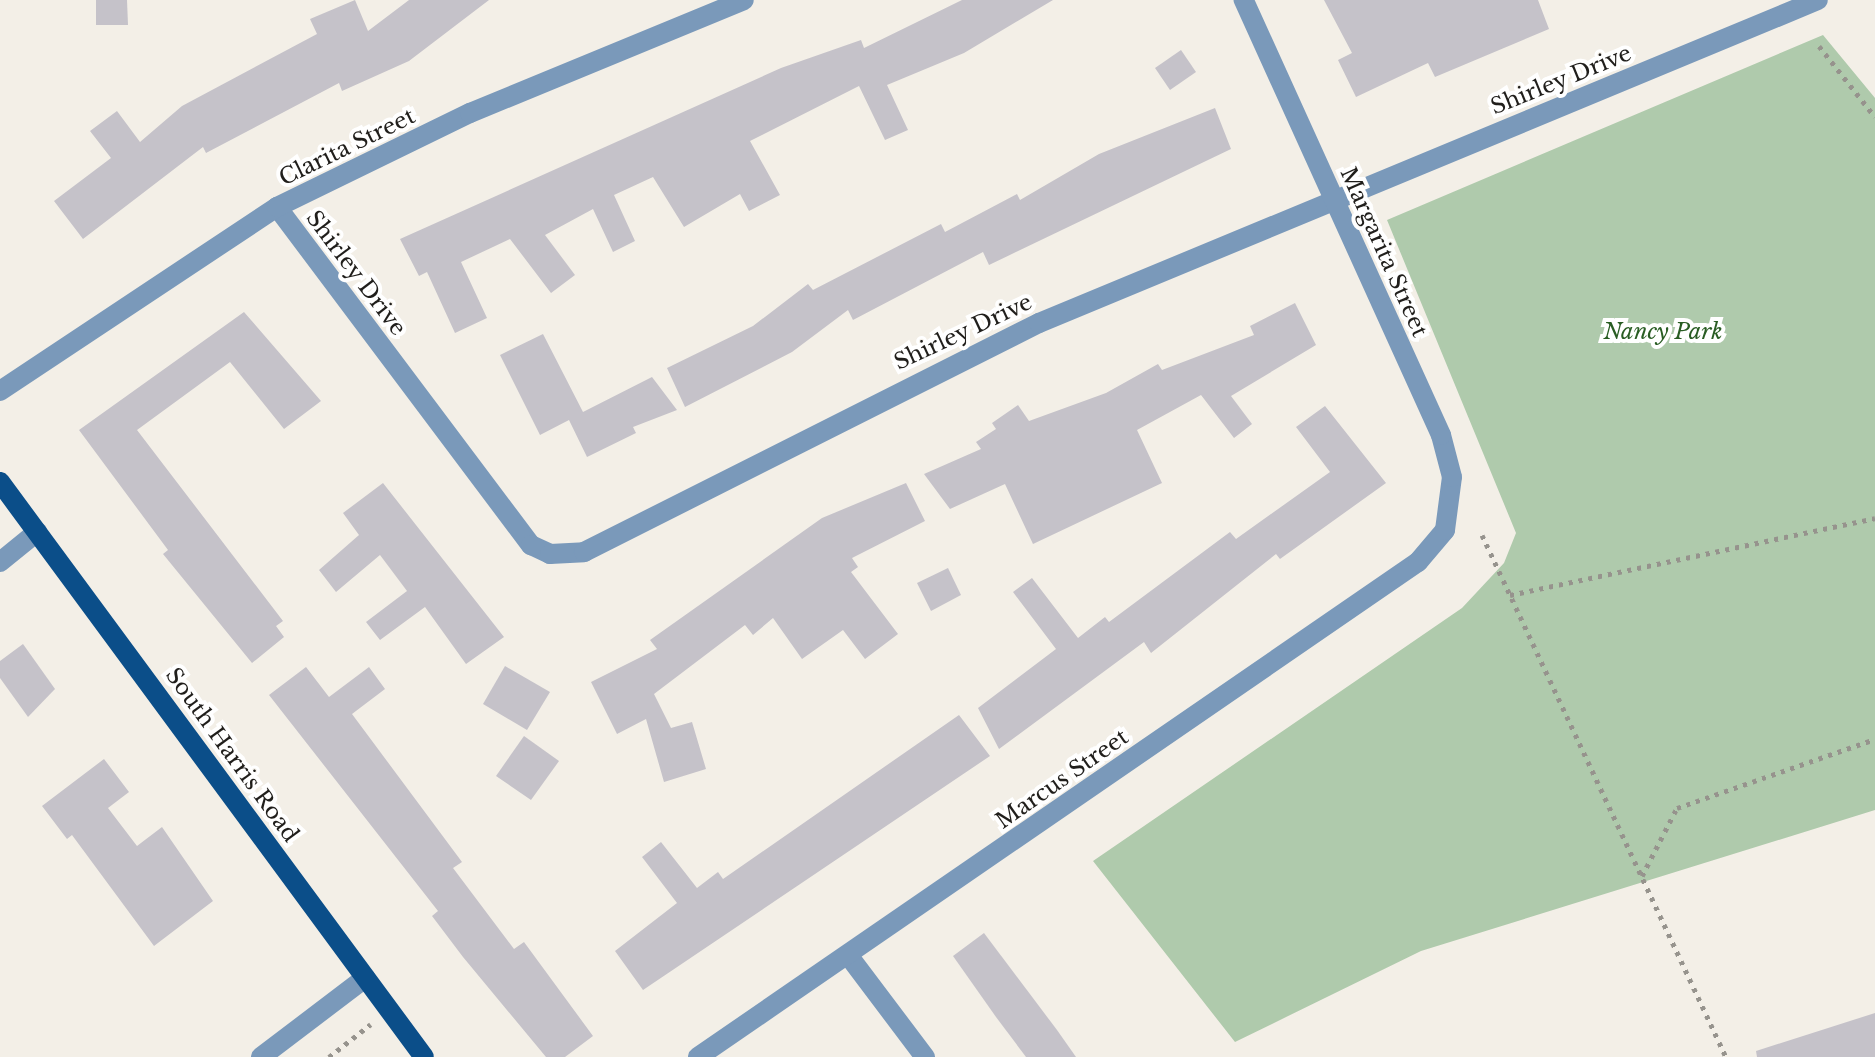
<!DOCTYPE html>
<style>
body{margin:0}
#map{position:relative;width:1875px;height:1057px;overflow:hidden;background:#f3efe7;font-family:"Libre Baskerville",serif}
div>[style]{position:absolute}
[style*='--x']{left:calc(var(--x)*1px);top:calc(var(--y)*1px);width:calc(var(--w)*1px);rotate:calc(var(--a)*1deg)}
.green>*{inset:0;background:#afcaac}
.building>*{inset:0;background:#c5c2c9}
.path>*{height:5px;margin-top:-2.5px;transform-origin:0;background:repeating-linear-gradient(90deg,#96938d 0 4px,transparent 0 10px)}
.minor>*{height:20px;margin:-10px;padding:0 10px;transform-origin:10px;border-radius:10px;background:#7a99ba}
.major>*{height:20px;margin:-10px;padding:0 10px;transform-origin:10px;border-radius:10px;background:#0b4e89}
span{translate:-50% -50%;white-space:nowrap;text-align:center;line-height:1.15;-webkit-text-stroke:8px #fff;paint-order:stroke}
.street-label{font-size:22px;color:#201e1b}
.park-label{font-size:22px;color:#295d23;font-style:italic}
</style>
<div id="map">
<div class="green">
<i style="clip-path:polygon(1823px 35px,1875px 98px,1875px 810px,1421px 951px,1235px 1042px,1093px 861px,1462px 608px,1504px 563px,1516px 533px,1387px 220px)"></i>
</div>
<div class="building">
<i style="clip-path:polygon(96px 0,127px 0,128px 25px,96px 25px)"></i>
<i style="clip-path:polygon(355px 0,368px 31px,409px 0,489px 0,409px 61px,342px 91px,339px 83px,206px 153px,203px 147px,83px 239px,54px 201px,111px 158px,90px 131px,117px 111px,140px 142px,182px 106px,317px 34px,310px 19px)"></i>
<i style="clip-path:polygon(962px 0,1053px 0,964px 53px,887px 85px,908px 130px,885px 140px,859px 86px,750px 141px,780px 195px,749px 211px,740px 194px,684px 227px,653px 177px,614px 195px,635px 241px,613px 252px,593px 209px,545px 235px,575px 275px,551px 293px,510px 239px,461px 262px,487px 318px,455px 333px,427px 272px,419px 276px,400px 239px,781px 68px,861px 40px,864px 48px)"></i>
<i style="clip-path:polygon(1324px 0,1538px 0,1549px 29px,1435px 77px,1428px 63px,1356px 97px,1338px 60px,1352px 53px)"></i>
<i style="clip-path:polygon(1181px 50px,1196px 72px,1170px 90px,1155px 68px)"></i>
<i style="clip-path:polygon(1215px 108px,1231px 149px,989px 265px,983px 252px,853px 320px,848px 310px,792px 352px,685px 407px,667px 368px,753px 326px,808px 284px,813px 290px,941px 224px,945px 232px,1017px 194px,1020px 200px,1099px 154px)"></i>
<i style="clip-path:polygon(1295px 303px,1316px 345px,1231px 396px,1252px 424px,1234px 438px,1201px 395px,1137px 430px,1162px 483px,1033px 544px,1005px 484px,950px 509px,924px 474px,981px 449px,976px 442px,996px 429px,992px 423px,1018px 405px,1029px 421px,1106px 393px,1158px 364px,1162px 370px,1254px 335px,1250px 326px)"></i>
<i style="clip-path:polygon(244px 312px,321px 401px,284px 429px,230px 362px,137px 430px,283px 621px,276px 626px,284px 637px,252px 663px,163px 554px,168px 550px,79px 430px)"></i>
<i style="clip-path:polygon(543px 334px,583px 412px,652px 377px,677px 410px,633px 427px,636px 433px,587px 457px,569px 420px,540px 435px,500px 355px)"></i>
<i style="clip-path:polygon(1325px 406px,1386px 483px,1280px 559px,1276px 554px,1151px 653px,1144px 642px,999px 749px,978px 708px,1056px 649px,1013px 592px,1032px 578px,1078px 638px,1105px 617px,1109px 622px,1230px 532px,1236px 539px,1330px 472px,1296px 427px)"></i>
<i style="clip-path:polygon(383px 483px,504px 637px,466px 664px,425px 607px,380px 640px,366px 622px,407px 591px,380px 555px,336px 592px,319px 570px,359px 535px,343px 513px)"></i>
<i style="clip-path:polygon(906px 483px,925px 521px,852px 558px,858px 567px,851px 572px,898px 634px,865px 659px,843px 630px,802px 659px,773px 618px,753px 635px,745px 625px,654px 694px,671px 728px,692px 722px,706px 769px,664px 782px,646px 719px,617px 734px,591px 682px,657px 649px,650px 640px,822px 518px)"></i>
<i style="clip-path:polygon(948px 568px,961px 595px,931px 611px,917px 583px)"></i>
<i style="clip-path:polygon(23px 644px,55px 689px,28px 717px,0 678px,0 661px)"></i>
<i style="clip-path:polygon(505px 666px,550px 692px,527px 730px,483px 704px)"></i>
<i style="clip-path:polygon(306px 667px,329px 697px,369px 667px,385px 689px,352px 714px,462px 862px,453px 868px,514px 949px,524px 942px,593px 1036px,565px 1057px,546px 1057px,463px 957px,432px 916px,438px 911px,269px 695px)"></i>
<i style="clip-path:polygon(959px 715px,990px 756px,643px 990px,615px 951px,677px 903px,642px 857px,661px 842px,697px 888px,718px 872px,723px 879px)"></i>
<i style="clip-path:polygon(524px 736px,559px 761px,531px 800px,496px 776px)"></i>
<i style="clip-path:polygon(104px 759px,129px 792px,108px 808px,137px 846px,162px 827px,213px 901px,154px 946px,72px 835px,67px 839px,42px 806px)"></i>
<i style="clip-path:polygon(984px 933px,1057px 1030px,1076px 1057px,1026px 1057px,996px 1017px,953px 956px)"></i>
<i style="clip-path:polygon(1875px 1013px,1875px 1057px,1757px 1057px,1756px 1051px)"></i>
</div>
<div class="path">
<i style="--x:1819;--y:46;--w:90;--a:51.7"></i>
<i style="--x:1482;--y:535;--w:576;--a:64.95"></i>
<i style="--x:1510;--y:595;--w:373;--a:-11.9"></i>
<i style="--x:1642;--y:876;--w:76;--a:-62.8"></i>
<i style="--x:1677;--y:808;--w:210;--a:-19.2"></i>
<i style="--x:329;--y:1057;--w:53;--a:-38.2"></i>
</div>
<div class="minor">
<i style="--x:277;--y:207;--w:423;--a:53.1"></i>
<i style="--x:531;--y:545;--w:21;--a:25"></i>
<i style="--x:550;--y:554;--w:34;--a:-3"></i>
<i style="--x:584;--y:552;--w:509;--a:-26.72"></i>
<i style="--x:1039;--y:323;--w:843;--a:-22.52"></i>
<i style="--x:0;--y:391;--w:333;--a:-33.6"></i>
<i style="--x:277;--y:207;--w:215;--a:-26"></i>
<i style="--x:470;--y:113;--w:296;--a:-22.4"></i>
<i style="--x:0;--y:562;--w:48;--a:-39"></i>
<i style="--x:848;--y:955;--w:128;--a:53"></i>
<i style="--x:261;--y:1057;--w:131;--a:-37.2"></i>
<i style="--x:698;--y:1057;--w:874;--a:-34.51"></i>
<i style="--x:1418;--y:562;--w:42;--a:-49.8"></i>
<i style="--x:1445;--y:530;--w:53;--a:-82.5"></i>
<i style="--x:1452;--y:477;--w:43;--a:-104.7"></i>
<i style="--x:1441;--y:435;--w:478;--a:-114.4"></i>
</div>
<div class="major">
<i style="--x:0;--y:482;--w:714;--a:53.6"></i>
</div>
<div class="street-label">
<span style="left:1561px;top:80px;rotate:-22deg">Shirley Drive</span>
<span style="left:347px;top:147px;rotate:-26deg">Clarita Street</span>
<span style="left:1384px;top:252px;rotate:66deg">Margarita Street</span>
<span style="left:356px;top:273px;rotate:53deg">Shirley Drive</span>
<span style="left:963px;top:332px;rotate:-25deg">Shirley Drive</span>
<span style="left:232px;top:755px;rotate:54deg">South Harris Road</span>
<span style="left:1062px;top:779px;rotate:-35deg">Marcus Street</span>
</div>
<div class="park-label">
<span style="left:1663px;top:332px">Nancy Park</span>
</div>
</div>
